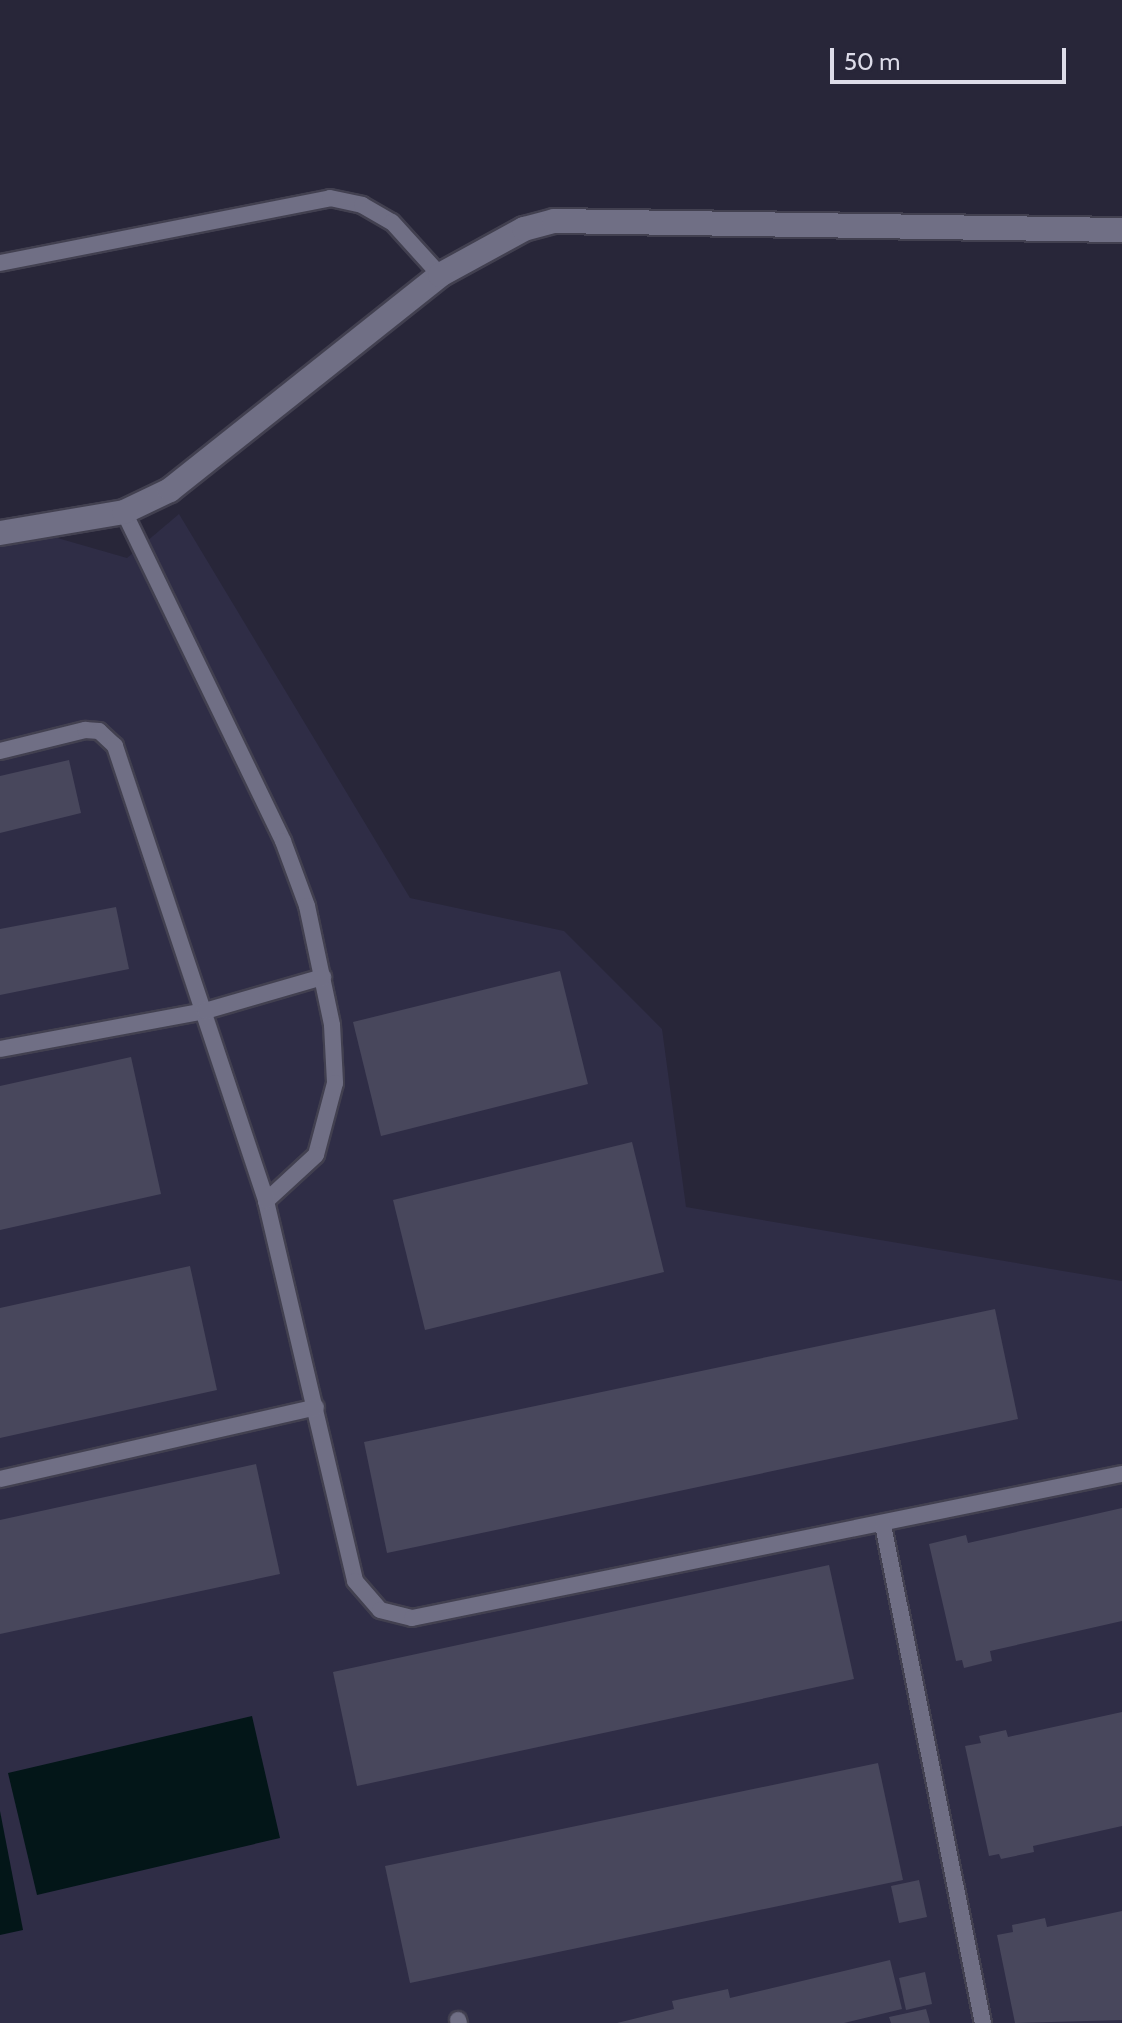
<!DOCTYPE html>
<style>
body{margin:0}
#map{position:relative;width:1122px;height:2023px;overflow:hidden;background:#282639;font-family:Cabin,sans-serif}
div>[style]{position:absolute}
[style*='--x']{left:calc(var(--x)*1px);top:calc(var(--y)*1px);width:calc(var(--w)*1px);rotate:calc(var(--a)*1deg)}
.built>*{inset:0;background:#2f2d46}
.water>*{inset:0;background:#031618}
.building>*{inset:0;background:#48475c}
.roads{filter:drop-shadow(2px 0 #424050) drop-shadow(-2px 0 #424050) drop-shadow(0 2px #424050) drop-shadow(0 -2px #424050)}
.lane>*{height:16px;margin:-8px;padding:0 8px;transform-origin:8px;border-radius:8px;background:#706f85}
.street>*{height:24px;margin:-12px;padding:0 12px;transform-origin:12px;border-radius:12px;background:#706f85}
span{translate:-50% -50%;white-space:nowrap;text-align:center;line-height:1.15;-webkit-text-stroke:8px #282639;paint-order:stroke}
.scale{position:absolute;left:830px;top:48px;width:236px;height:36px;box-sizing:border-box;border:4px solid #dddce9;border-top:0;padding-left:10px;font-size:24px;line-height:28px;white-space:nowrap;color:#dddce9;-webkit-text-stroke:6px #282639;paint-order:stroke}
</style>
<div id="map">
<div class="built">
<i style="clip-path:polygon(179px 514px,410px 898px,564px 931px,662px 1029px,686px 1207px,1122px 1281px,1122px 2023px,0 2023px,0 545px,54px 537px,127px 558px)"></i>
</div>
<div class="water">
<i style="clip-path:polygon(252px 1716px,280px 1838px,37px 1895px,8px 1773px)"></i>
<i style="clip-path:polygon(0 1811px,23px 1930px,0 1935px)"></i>
</div>
<div class="building">
<i style="clip-path:polygon(69px 760px,81px 813px,0 833px,0 776px)"></i>
<i style="clip-path:polygon(116px 907px,129px 969px,0 995px,0 929px)"></i>
<i style="clip-path:polygon(560px 971px,588px 1084px,381px 1136px,353px 1022px)"></i>
<i style="clip-path:polygon(131px 1057px,161px 1194px,0 1230px,0 1086px)"></i>
<i style="clip-path:polygon(632px 1142px,664px 1272px,425px 1330px,393px 1200px)"></i>
<i style="clip-path:polygon(190px 1266px,217px 1390px,0 1438px,0 1308px)"></i>
<i style="clip-path:polygon(995px 1309px,1018px 1419px,387px 1553px,364px 1442px)"></i>
<i style="clip-path:polygon(256px 1464px,280px 1574px,0 1634px,0 1520px)"></i>
<i style="clip-path:polygon(1122px 1508px,1122px 1621px,990px 1651px,992px 1661px,964px 1668px,962px 1660px,956px 1661px,929px 1544px,966px 1535px,968px 1543px)"></i>
<i style="clip-path:polygon(829px 1565px,854px 1679px,357px 1786px,333px 1672px)"></i>
<i style="clip-path:polygon(1122px 1712px,1122px 1826px,1033px 1846px,1034px 1852px,1001px 1859px,999px 1854px,989px 1856px,965px 1746px,981px 1743px,979px 1736px,1006px 1730px,1008px 1737px)"></i>
<i style="clip-path:polygon(878px 1763px,903px 1880px,410px 1983px,385px 1866px)"></i>
<i style="clip-path:polygon(919px 1880px,927px 1917px,899px 1923px,891px 1886px)"></i>
<i style="clip-path:polygon(1122px 1911px,1122px 2020px,1015px 2023px,997px 1935px,1013px 1932px,1012px 1925px,1045px 1918px,1047px 1927px)"></i>
<i style="clip-path:polygon(890px 1960px,902px 2009px,844px 2023px,617px 2023px,674px 2009px,672px 2001px,728px 1989px,730px 1998px)"></i>
<i style="clip-path:polygon(925px 1972px,932px 2004px,906px 2010px,899px 1978px)"></i>
<i style="clip-path:polygon(926px 2009px,930px 2023px,891px 2023px,889px 2017px)"></i>
</div>
<div class="roads">
<div class="lane">
<i style="--x:0;--y:263;--w:336;--a:-11.1"></i>
<i style="--x:330;--y:198;--w:33;--a:12"></i>
<i style="--x:362;--y:205;--w:34;--a:30"></i>
<i style="--x:392;--y:222;--w:72;--a:47.8"></i>
<i style="--x:124;--y:512;--w:365;--a:64.2"></i>
<i style="--x:283;--y:841;--w:69;--a:69.7"></i>
<i style="--x:307;--y:906;--w:122;--a:78.1"></i>
<i style="--x:332;--y:1025;--w:58;--a:87"></i>
<i style="--x:335;--y:1083;--w:74;--a:104.8"></i>
<i style="--x:316;--y:1155;--w:68;--a:137.4"></i>
<i style="--x:266;--y:1201;--w:390;--a:76.8"></i>
<i style="--x:355;--y:1581;--w:38;--a:49"></i>
<i style="--x:380;--y:1610;--w:33;--a:14"></i>
<i style="--x:412;--y:1618;--w:724;--a:-11.47"></i>
<i style="--x:0;--y:751;--w:88;--a:-13.9"></i>
<i style="--x:85;--y:730;--w:14;--a:4"></i>
<i style="--x:99;--y:731;--w:22;--a:43"></i>
<i style="--x:115;--y:746;--w:479;--a:71.6"></i>
<i style="--x:0;--y:1049;--w:208;--a:-10.5"></i>
<i style="--x:205;--y:1011;--w:123;--a:-16.1"></i>
<i style="--x:0;--y:1479;--w:324;--a:-12.8"></i>
<i style="--x:883;--y:1525;--w:508;--a:78.65"></i>
<i style="--x:458;--y:2020;--w:3;--a:72"></i>
</div>
<div class="street">
<i style="--x:0;--y:533;--w:126;--a:-9.6"></i>
<i style="--x:124;--y:512;--w:51;--a:-25.6"></i>
<i style="--x:170;--y:490;--w:345;--a:-38.5"></i>
<i style="--x:440;--y:275;--w:96;--a:-28.7"></i>
<i style="--x:524;--y:229;--w:31;--a:-15"></i>
<i style="--x:554;--y:221;--w:568;--a:0.91"></i>
</div>
</div>
<div class="scale">50 m</div>
</div>
